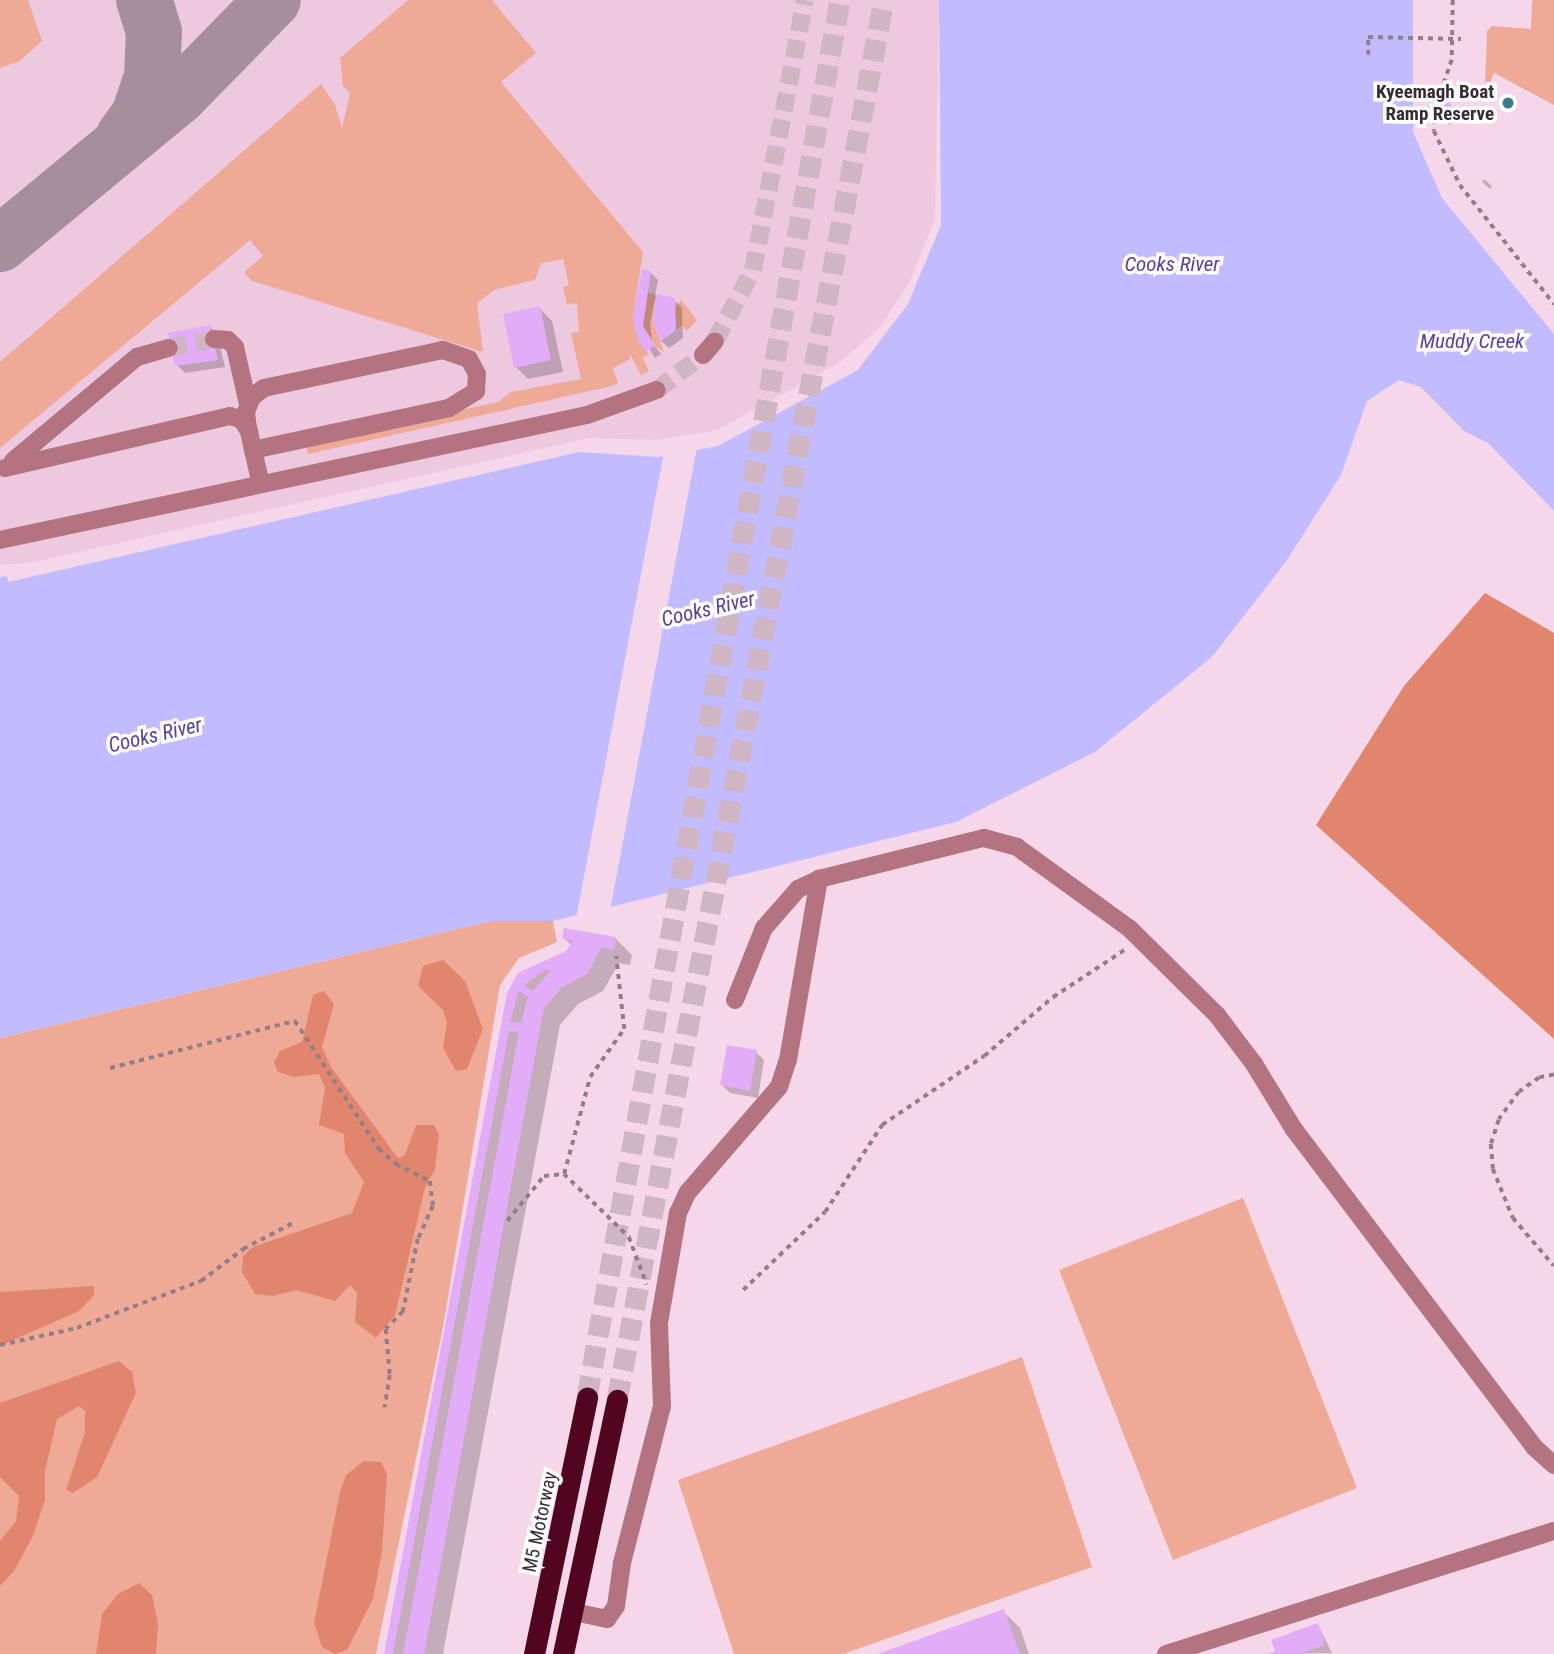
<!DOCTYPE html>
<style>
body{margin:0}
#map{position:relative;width:1554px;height:1654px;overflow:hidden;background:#f6d7e9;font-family:"Roboto Condensed",sans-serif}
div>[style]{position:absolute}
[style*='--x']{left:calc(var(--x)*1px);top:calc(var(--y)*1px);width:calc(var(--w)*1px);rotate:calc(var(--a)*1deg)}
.built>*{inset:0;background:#edc8de}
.green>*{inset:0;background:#efa997}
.forest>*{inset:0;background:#e1856e}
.water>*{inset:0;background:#c3bbff}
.pier>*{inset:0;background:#f6d7e9}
.shadow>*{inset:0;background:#0003}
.taxiway>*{height:56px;margin:-28px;padding:0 28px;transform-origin:28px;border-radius:28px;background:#a68e9c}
.building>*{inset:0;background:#e2acf8}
.minor-tunnel>*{height:18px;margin-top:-9px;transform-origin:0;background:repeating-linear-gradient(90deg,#d0b5c5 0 18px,transparent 0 27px)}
.highway-tunnel>*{height:21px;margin-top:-10.5px;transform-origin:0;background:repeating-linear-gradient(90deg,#d0b5c5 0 21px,transparent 0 31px)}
.path>*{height:3.5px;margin-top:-1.75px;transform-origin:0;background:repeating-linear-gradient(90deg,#927d89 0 5px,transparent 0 10px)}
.minor>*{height:18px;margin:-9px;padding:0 9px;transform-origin:9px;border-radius:9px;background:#b3747f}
.highway>*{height:21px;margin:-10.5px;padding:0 10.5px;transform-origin:10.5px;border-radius:10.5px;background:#51051f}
.dots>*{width:19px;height:19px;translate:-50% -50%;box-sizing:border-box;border:4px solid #fff;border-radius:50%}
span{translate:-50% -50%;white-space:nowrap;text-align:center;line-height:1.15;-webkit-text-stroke:7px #fff;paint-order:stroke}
.poi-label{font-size:19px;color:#382c33;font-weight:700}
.right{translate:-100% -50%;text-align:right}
.street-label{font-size:19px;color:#382c33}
.water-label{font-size:21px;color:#5641a0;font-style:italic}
</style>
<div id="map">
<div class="built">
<i style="clip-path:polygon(0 0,939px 0,935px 219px,909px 283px,881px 326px,839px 363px,717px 430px,656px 440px,589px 438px,29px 563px,0 565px)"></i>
</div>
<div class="green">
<i style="clip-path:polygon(0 0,28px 0,42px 41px,20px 61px,0 68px)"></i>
<i style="clip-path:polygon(408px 0,492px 0,536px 53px,501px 82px,643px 252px,633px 318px,638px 341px,649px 354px,643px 358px,649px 371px,641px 375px,630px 354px,630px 359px,613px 368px,618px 383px,608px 387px,308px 454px,306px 444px,498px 402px,511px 392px,581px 379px,571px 333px,579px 332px,577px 303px,567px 305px,563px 287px,569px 285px,563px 259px,541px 263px,535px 280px,494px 290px,477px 303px,483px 352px,252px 281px,244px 272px,263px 256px,250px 240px,0 448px,0 362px,321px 84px,335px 105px,342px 128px,350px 93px,343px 86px,340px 58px)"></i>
<i style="clip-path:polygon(1532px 0,1554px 0,1554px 105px,1494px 73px,1488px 89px,1485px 87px,1487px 31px,1492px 26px,1531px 29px)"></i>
<i style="clip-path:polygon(647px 293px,656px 294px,653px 322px,664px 352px,651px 343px,643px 326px)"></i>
<i style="clip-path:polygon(681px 300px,697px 320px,687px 331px,682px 325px,676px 330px,673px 310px)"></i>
<i style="clip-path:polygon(491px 921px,553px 921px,557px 942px,519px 958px,500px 985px,443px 1327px,376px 1654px,0 1654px,0 1038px)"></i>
<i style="clip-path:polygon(1243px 1198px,1357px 1488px,1173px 1560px,1059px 1270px)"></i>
<i style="clip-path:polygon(1022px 1357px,1092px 1567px,843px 1654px,734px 1654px,678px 1480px)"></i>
</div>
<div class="forest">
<i style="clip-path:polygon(1485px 593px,1554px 633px,1554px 1039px,1316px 825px,1404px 686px)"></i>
<i style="clip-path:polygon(443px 960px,465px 981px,483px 1029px,467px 1069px,456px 1071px,443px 1048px,447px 1023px,443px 1010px,418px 986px,423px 966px)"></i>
<i style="clip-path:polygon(324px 991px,334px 1004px,322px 1047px,331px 1067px,398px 1158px,405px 1155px,416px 1125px,434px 1125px,439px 1135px,435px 1169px,425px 1188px,395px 1315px,376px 1338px,355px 1322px,357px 1293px,350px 1285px,335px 1301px,296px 1290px,273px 1296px,255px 1294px,242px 1272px,243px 1256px,253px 1247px,352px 1213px,364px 1182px,345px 1153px,344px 1134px,319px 1125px,325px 1088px,319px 1074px,294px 1077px,278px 1072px,274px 1062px,280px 1051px,302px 1042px,313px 995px)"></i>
<i style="clip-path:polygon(94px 1286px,94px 1295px,79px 1311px,0 1346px,0 1292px)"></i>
<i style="clip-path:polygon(119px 1361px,132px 1372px,136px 1393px,97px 1477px,73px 1493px,66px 1490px,85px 1432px,85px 1411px,79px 1406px,57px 1419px,45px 1471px,45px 1500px,33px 1536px,14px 1571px,0 1586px,0 1541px,16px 1521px,19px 1496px,0 1477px,0 1403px)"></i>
<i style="clip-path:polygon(364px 1461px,381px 1462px,387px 1474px,382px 1551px,373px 1599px,347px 1650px,335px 1654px,322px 1647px,314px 1623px,340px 1492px,346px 1475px)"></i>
<i style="clip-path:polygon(139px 1583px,152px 1595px,158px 1624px,156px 1654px,96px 1654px,102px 1614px,118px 1594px)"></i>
</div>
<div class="water">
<i style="clip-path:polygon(939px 0,1413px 0,1413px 132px,1442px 198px,1554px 334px,1554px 511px,1488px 443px,1464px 431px,1421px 387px,1399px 380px,1367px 401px,1341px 475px,1285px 563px,1212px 657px,1095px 752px,956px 822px,553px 921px,491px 921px,0 1038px,0 577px,7px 576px,8px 582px,579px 452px,658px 457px,718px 446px,858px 370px,908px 304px,941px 225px)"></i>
</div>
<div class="pier">
<i style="clip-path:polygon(697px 447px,610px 911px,576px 919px,664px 452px)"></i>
</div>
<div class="shadow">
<i style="clip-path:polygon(1449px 104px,1459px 119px,1448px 125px,1438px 110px)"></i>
<i style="clip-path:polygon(1484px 179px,1492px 186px,1490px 189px,1482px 182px)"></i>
<i style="clip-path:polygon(650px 272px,658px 280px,655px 296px,674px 300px,682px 308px,683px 338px,669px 348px,661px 341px,655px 298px,650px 324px,652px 343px,661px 354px,655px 358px,635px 325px)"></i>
<i style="clip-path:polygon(539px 308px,552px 321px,563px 372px,528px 379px,516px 367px)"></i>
<i style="clip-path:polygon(209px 326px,217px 334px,225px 367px,185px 373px,177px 365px)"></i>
<i style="clip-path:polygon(564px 938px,615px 938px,632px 955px,630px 965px,619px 963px,603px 991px,578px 1004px,560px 1025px,443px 1654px,386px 1654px,513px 982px,531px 967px,567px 952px,572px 946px)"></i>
<i style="clip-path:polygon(756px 1052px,764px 1060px,758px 1098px,730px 1093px,722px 1085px)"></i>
<i style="clip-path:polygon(1003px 1611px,1020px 1628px,1029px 1654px,881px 1654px)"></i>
<i style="clip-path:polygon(1318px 1625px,1332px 1653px,1273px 1654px)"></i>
</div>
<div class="taxiway">
<i style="--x:124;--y:136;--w:26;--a:-54"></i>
<i style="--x:139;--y:115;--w:40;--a:-71.1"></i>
<i style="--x:152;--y:77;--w:45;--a:-87.5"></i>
<i style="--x:154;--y:32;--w:34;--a:-107"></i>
<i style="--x:0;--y:244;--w:232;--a:-39.6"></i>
<i style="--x:179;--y:96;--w:134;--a:-45.6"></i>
</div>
<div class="building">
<i style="clip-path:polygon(1449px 102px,1457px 115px,1443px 123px,1436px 109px)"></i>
<i style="clip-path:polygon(642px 269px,651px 271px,643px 326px,655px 345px,646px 352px,638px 341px,633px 318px)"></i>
<i style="clip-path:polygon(656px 294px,675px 298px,676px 330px,660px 342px,653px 322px)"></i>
<i style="clip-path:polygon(540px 306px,551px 360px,514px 368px,503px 314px)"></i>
<i style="clip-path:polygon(210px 325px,218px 360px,175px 366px,168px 333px)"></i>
<i style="clip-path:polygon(evenodd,564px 928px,616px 937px,614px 950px,602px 947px,587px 974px,561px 988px,544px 1008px,424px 1654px,403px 1654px,519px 1032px,509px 1031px,393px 1654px,384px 1654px,507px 993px,518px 973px,566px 951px,573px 941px,562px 939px,564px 928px,545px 970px,551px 970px,533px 991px,524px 985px,545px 970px,564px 928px,519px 991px,528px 997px,521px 1023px,510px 1021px,519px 991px)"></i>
<i style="clip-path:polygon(727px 1045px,757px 1050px,750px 1091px,720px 1085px)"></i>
<i style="clip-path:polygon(1004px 1609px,1020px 1654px,877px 1654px)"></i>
<i style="clip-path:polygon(1318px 1623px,1325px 1645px,1299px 1654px,1268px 1654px,1275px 1651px,1271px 1640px)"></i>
</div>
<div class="minor-tunnel">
<i style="--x:715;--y:341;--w:81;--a:-61.8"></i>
<i style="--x:753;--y:270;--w:275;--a:-79.1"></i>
<i style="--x:169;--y:348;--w:46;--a:-11.3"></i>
<i style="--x:657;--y:390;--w:58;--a:-37.3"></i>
</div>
<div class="highway-tunnel">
<i style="--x:587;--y:1397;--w:1420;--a:-79.73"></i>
<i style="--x:617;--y:1400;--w:1425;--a:-79.2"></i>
</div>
<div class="path">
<i style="--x:1453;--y:0;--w:60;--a:91"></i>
<i style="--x:1452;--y:60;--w:52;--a:109.1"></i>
<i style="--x:1435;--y:109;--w:22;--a:93"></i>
<i style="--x:1434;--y:131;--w:60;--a:64.3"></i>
<i style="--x:1460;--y:185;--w:152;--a:51.7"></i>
<i style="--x:1368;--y:55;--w:18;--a:-90"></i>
<i style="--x:1368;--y:37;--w:93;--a:1.2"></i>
<i style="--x:110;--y:1068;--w:191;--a:-14.3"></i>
<i style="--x:295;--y:1021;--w:153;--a:56.7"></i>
<i style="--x:379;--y:1149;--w:23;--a:41"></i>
<i style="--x:396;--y:1164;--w:38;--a:27"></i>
<i style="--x:430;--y:1181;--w:25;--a:83"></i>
<i style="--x:433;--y:1206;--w:36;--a:114"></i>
<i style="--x:418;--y:1239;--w:75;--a:101.6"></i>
<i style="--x:403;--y:1312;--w:24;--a:135"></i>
<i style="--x:386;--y:1329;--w:46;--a:85"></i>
<i style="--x:390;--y:1375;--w:33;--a:99"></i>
<i style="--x:1554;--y:1075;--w:15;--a:169"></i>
<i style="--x:1539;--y:1078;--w:24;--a:145"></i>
<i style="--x:1519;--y:1092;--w:34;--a:126"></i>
<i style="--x:1499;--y:1120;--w:25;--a:108"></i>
<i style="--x:1491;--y:1144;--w:25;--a:85"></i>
<i style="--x:1493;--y:1169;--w:53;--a:67.8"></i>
<i style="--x:1513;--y:1218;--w:63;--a:49.5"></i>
<i style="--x:564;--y:1174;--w:100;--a:-75"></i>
<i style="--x:590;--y:1077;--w:59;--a:-54.7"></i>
<i style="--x:624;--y:1029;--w:73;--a:-96.3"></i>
<i style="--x:507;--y:1221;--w:58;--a:-50.6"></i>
<i style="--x:544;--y:1176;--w:20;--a:-6"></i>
<i style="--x:564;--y:1174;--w:91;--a:44.1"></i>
<i style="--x:629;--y:1237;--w:51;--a:69.4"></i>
<i style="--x:743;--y:1290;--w:113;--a:-43.6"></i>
<i style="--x:825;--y:1212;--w:104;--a:-56.8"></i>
<i style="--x:882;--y:1125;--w:123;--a:-34.1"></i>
<i style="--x:984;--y:1056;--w:91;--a:-40.5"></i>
<i style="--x:1053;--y:997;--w:87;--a:-33.3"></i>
<i style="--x:0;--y:1345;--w:79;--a:-12.4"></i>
<i style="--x:77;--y:1328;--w:133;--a:-20.8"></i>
<i style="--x:201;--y:1281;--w:53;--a:-37.3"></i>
<i style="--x:243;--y:1249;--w:56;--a:-27.5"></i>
</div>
<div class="minor">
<i style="--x:214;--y:339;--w:14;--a:4"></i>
<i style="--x:228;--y:340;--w:10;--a:45"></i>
<i style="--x:235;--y:347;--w:58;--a:77.2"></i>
<i style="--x:703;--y:355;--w:18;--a:-49"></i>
<i style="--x:253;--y:450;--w:200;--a:-12.1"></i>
<i style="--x:449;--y:408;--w:32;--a:-32"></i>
<i style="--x:476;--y:391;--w:17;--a:-87"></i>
<i style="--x:477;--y:374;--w:17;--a:-118"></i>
<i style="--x:469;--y:359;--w:28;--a:-161"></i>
<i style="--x:443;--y:350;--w:183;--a:168"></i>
<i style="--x:264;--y:388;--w:15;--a:143"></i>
<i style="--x:252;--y:397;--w:16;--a:112"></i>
<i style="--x:246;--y:412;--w:10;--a:84"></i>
<i style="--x:247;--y:422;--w:29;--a:78"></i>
<i style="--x:253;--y:450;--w:35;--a:77"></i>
<i style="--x:13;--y:461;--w:162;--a:-40"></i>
<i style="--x:137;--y:357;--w:33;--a:-16"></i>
<i style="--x:5;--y:468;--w:231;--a:-13"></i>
<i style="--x:230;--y:416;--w:13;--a:18"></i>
<i style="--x:242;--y:420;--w:13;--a:58"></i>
<i style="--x:0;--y:540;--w:600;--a:-12.02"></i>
<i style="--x:587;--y:415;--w:74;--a:-19.7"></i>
<i style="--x:735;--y:1000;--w:78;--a:-68.1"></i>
<i style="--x:764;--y:928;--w:52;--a:-48.9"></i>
<i style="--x:798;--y:889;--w:23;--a:-25"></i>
<i style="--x:819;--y:879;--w:170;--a:-14"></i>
<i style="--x:984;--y:838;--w:34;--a:15"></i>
<i style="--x:1017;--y:847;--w:138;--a:35.9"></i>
<i style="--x:1129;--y:928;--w:124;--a:44.7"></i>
<i style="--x:1217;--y:1015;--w:61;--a:52.9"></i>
<i style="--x:1254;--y:1064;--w:75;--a:58.6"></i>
<i style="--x:1293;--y:1128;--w:400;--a:52.9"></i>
<i style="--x:1534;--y:1447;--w:27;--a:42"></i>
<i style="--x:574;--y:1612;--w:34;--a:12"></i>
<i style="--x:607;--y:1619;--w:16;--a:-55"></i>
<i style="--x:616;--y:1606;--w:43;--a:-82.1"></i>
<i style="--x:622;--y:1563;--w:162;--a:-75.7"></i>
<i style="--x:662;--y:1406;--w:83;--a:-92.1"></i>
<i style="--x:659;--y:1323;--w:112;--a:-80.2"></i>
<i style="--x:678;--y:1213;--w:23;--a:-65"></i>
<i style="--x:688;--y:1192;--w:139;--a:-49.1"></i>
<i style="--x:779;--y:1087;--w:28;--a:-72"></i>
<i style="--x:788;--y:1060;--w:184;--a:-80.3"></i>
<i style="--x:1166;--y:1654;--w:407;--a:-17.6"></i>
</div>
<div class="highway">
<i style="--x:534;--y:1654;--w:262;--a:-78.3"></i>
<i style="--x:563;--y:1654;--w:260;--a:-78"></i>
</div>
<div class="dots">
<i style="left:1508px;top:103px;background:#387d89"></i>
</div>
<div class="poi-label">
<span class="right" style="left:1494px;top:103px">Kyeemagh Boat<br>Ramp Reserve</span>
</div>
<div class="street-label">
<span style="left:540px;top:1522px;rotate:-78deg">M5 Motorway</span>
</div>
<div class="water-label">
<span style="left:1172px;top:264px">Cooks River</span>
<span style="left:1472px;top:341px">Muddy Creek</span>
<span style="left:708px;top:609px;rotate:-13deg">Cooks River</span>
<span style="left:155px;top:735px;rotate:-13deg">Cooks River</span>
</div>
</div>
